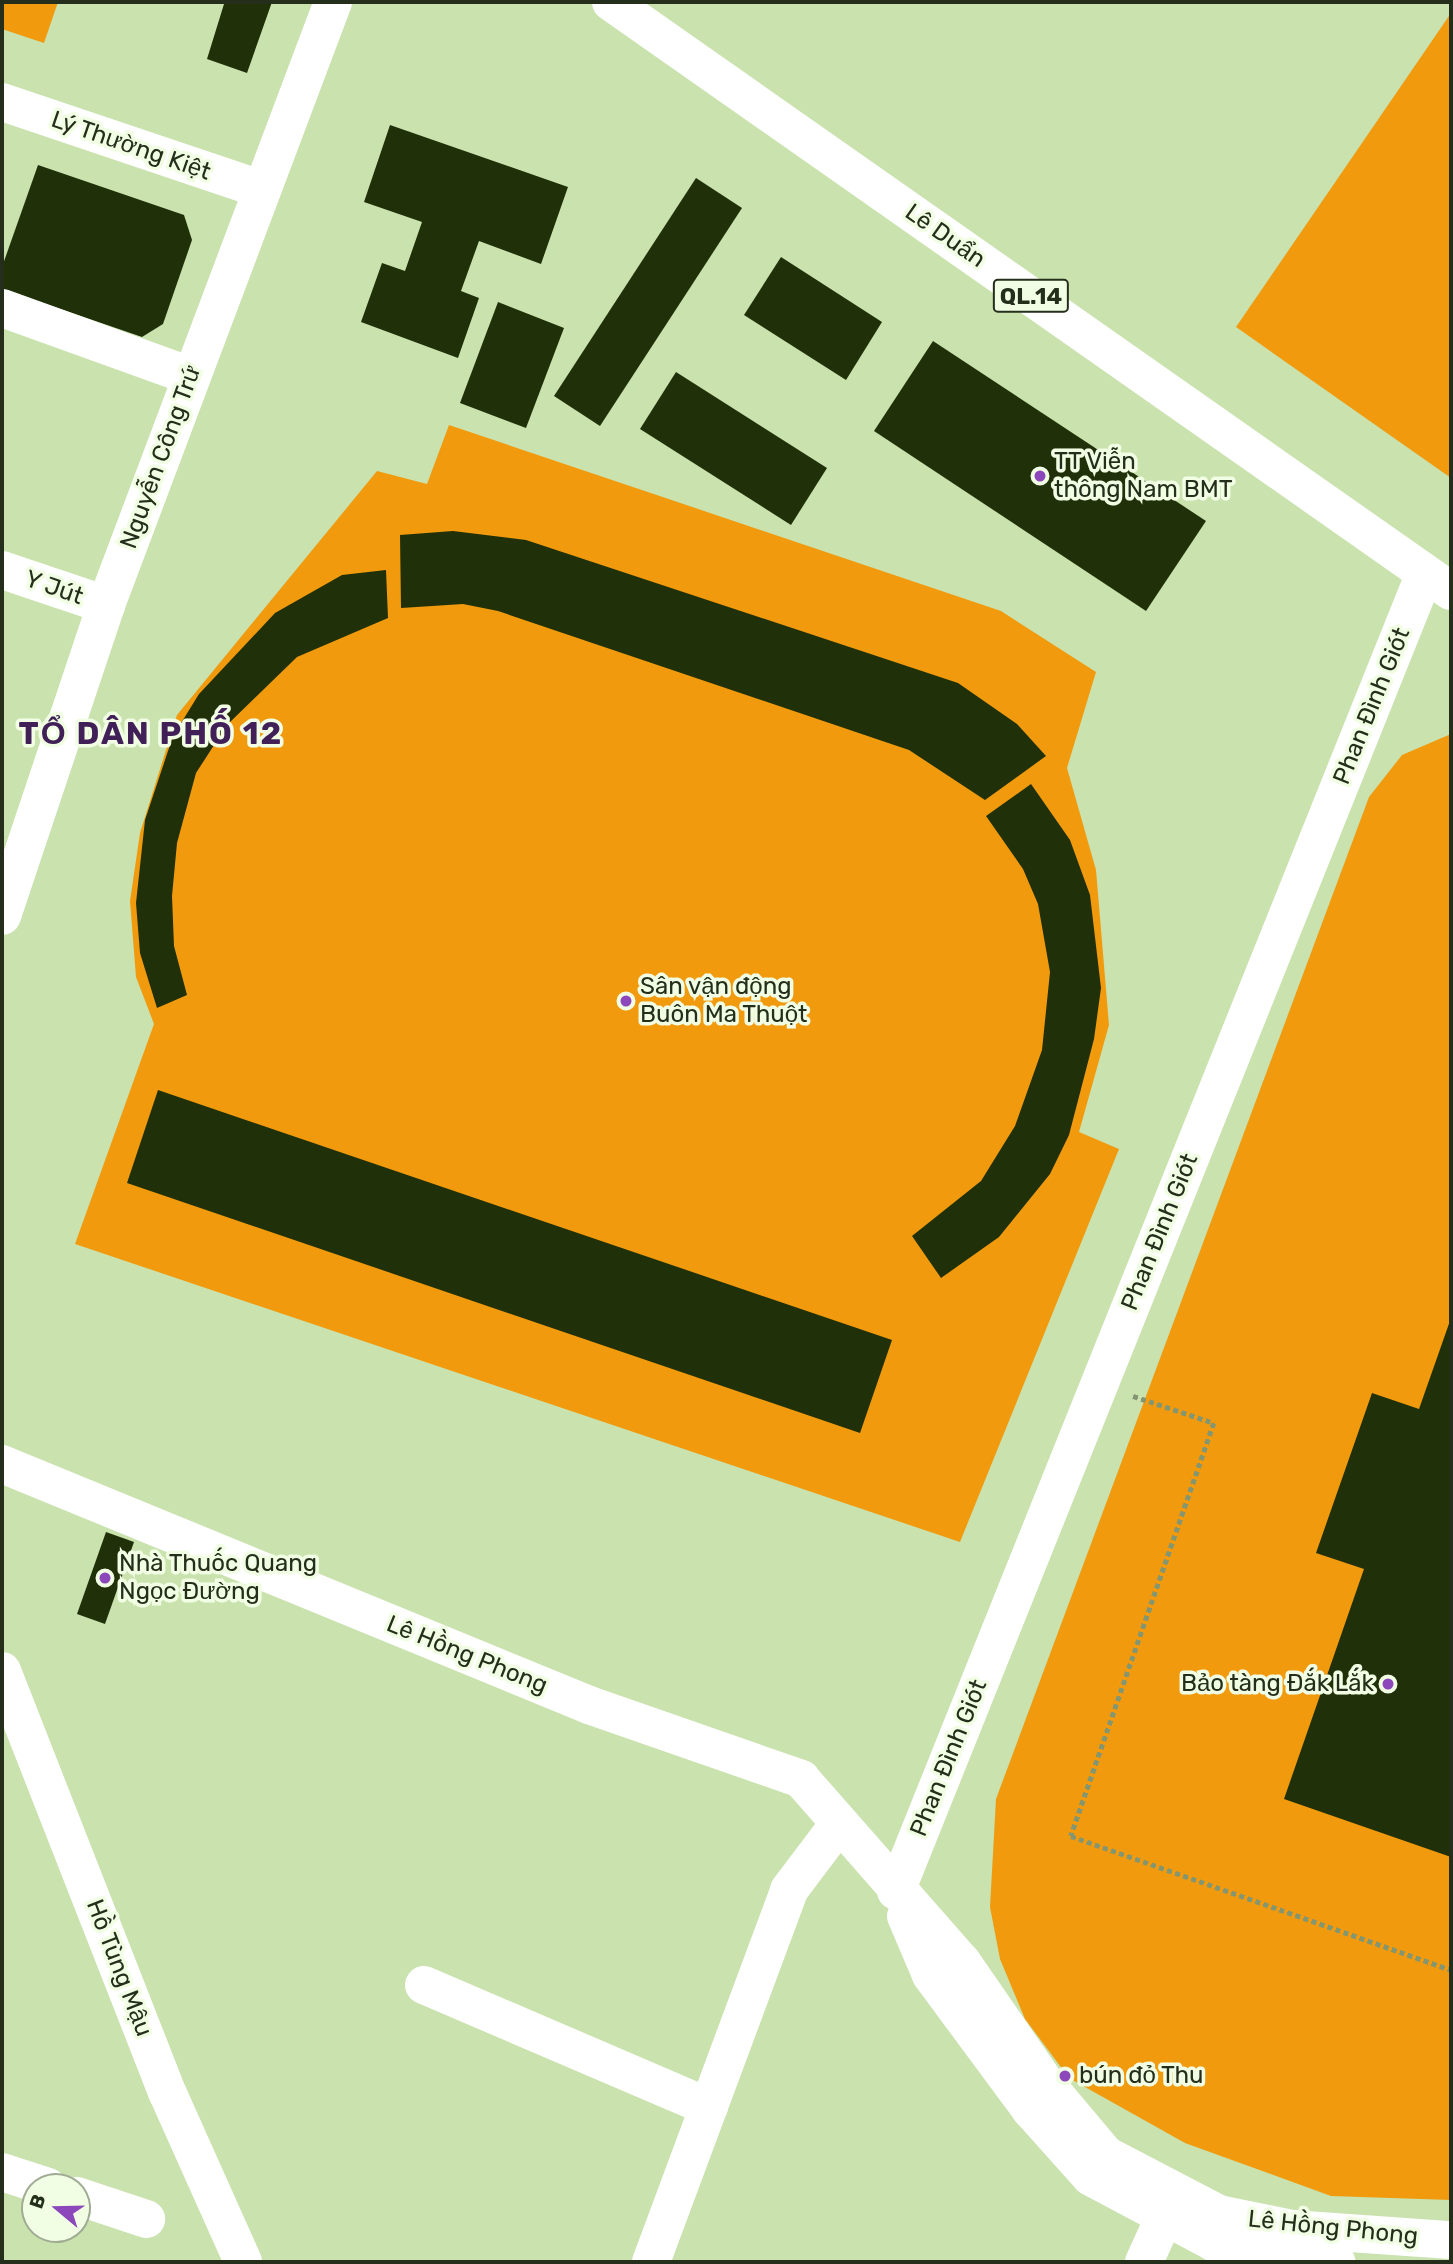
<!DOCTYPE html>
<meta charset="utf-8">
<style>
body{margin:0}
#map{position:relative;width:1453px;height:2264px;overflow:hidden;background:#c9e2ae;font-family:Rubik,sans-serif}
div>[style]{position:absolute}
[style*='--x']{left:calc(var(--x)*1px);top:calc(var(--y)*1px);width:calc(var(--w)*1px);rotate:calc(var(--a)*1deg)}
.green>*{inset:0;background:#f19a0e}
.building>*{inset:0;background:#203008}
.path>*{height:4.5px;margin-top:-2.25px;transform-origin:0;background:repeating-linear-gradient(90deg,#849670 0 5px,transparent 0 8.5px)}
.minor>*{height:38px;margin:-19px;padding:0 19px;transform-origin:19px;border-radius:19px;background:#fff}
.major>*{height:38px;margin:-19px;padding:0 19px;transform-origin:19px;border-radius:19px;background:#fff}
.dots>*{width:19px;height:19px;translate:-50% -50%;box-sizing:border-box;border:4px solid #f1fee4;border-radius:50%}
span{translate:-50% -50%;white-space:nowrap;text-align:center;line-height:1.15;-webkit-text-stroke:7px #f1fee4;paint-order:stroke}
.shield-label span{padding:2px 5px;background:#f1fee4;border:2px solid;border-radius:5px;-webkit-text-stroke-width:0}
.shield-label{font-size:23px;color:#252e1a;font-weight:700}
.street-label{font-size:24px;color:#252e1a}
.poi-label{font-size:24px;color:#252e1a}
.left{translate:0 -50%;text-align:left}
.right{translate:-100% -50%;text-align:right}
.district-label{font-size:32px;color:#412058;font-weight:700;letter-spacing:2px}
.frame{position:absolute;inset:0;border:4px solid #252e1a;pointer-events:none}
.north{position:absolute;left:21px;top:2173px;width:70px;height:70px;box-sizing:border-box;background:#f1fee4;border:2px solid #9fab93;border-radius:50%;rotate:289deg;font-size:19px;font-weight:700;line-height:28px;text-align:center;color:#252e1a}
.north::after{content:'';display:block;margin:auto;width:24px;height:32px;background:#8c47bb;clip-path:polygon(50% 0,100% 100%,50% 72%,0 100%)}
</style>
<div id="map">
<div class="green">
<i style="clip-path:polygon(2px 2px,58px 2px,44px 43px,2px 29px)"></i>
<i style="clip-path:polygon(1451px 13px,1451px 478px,1236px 327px)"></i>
<i style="clip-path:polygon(449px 425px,1001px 611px,1096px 672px,1067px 768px,1096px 870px,1109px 1025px,1079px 1132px,1119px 1149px,960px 1542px,75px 1244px,154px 1024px,136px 977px,130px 901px,140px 833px,177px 715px,377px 471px,427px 484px)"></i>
<i style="clip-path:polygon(1451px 734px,1451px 2200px,1331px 2196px,1185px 2143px,1069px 2078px,1025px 2019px,1000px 1959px,990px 1907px,996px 1799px,1369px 797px,1402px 755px)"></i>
</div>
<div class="building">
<i style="clip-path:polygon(218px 2px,272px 2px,247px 73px,207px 59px,224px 4px)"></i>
<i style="clip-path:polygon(390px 125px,568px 187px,541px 264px,479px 241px,461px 291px,479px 298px,458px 358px,361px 322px,382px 263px,405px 271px,422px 222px,364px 202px)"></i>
<i style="clip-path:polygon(38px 165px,184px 215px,192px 240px,163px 324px,142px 337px,2px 289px,2px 267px)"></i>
<i style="clip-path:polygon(696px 178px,742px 208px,600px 426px,554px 396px)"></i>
<i style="clip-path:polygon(781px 257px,882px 322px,846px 380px,744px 315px)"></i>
<i style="clip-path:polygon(498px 302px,564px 328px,526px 428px,460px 403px)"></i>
<i style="clip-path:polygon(933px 341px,1206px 521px,1146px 611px,874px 431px)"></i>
<i style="clip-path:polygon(676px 372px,827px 468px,791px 525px,640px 429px)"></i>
<i style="clip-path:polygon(453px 531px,526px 540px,958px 683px,1017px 724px,1046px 756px,985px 800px,909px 750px,498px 611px,463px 604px,401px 608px,400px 535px)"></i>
<i style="clip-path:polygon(386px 570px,388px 618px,297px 657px,227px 725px,196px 773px,177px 843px,172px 896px,174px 946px,187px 995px,157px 1008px,140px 953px,136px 903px,145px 820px,173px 736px,199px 694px,275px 613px,342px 575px)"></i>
<i style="clip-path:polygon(1031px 784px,1070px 840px,1090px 895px,1101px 988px,1094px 1039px,1069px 1135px,1050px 1174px,999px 1237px,941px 1278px,912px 1236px,981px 1181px,1015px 1126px,1042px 1050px,1050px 972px,1038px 904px,1023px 869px,986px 816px)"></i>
<i style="clip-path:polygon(158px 1090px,892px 1340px,860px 1433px,127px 1183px)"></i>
<i style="clip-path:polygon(1451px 1318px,1451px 1857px,1284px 1799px,1364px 1569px,1316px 1553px,1372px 1393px,1419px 1409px)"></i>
<i style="clip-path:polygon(106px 1532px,134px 1542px,105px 1624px,77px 1614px)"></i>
</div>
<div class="path">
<i style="--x:1133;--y:1396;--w:85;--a:18.4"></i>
<i style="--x:1214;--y:1423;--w:437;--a:109.1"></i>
<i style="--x:1071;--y:1836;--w:403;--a:19.4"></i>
</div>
<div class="minor">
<i style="--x:2;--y:102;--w:272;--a:18.6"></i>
<i style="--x:2;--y:308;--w:201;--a:19.8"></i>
<i style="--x:2;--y:570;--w:110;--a:18.6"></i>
<i style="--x:2;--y:916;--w:328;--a:-71.5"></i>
<i style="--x:106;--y:605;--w:644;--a:-69.37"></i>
<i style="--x:2;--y:1464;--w:635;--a:22.32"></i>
<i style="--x:589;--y:1705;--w:225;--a:19.2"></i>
<i style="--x:801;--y:1779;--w:244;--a:48.7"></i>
<i style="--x:962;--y:1962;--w:150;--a:55.4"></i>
<i style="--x:1047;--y:2085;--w:92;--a:49.9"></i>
<i style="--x:1106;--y:2155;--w:127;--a:27.6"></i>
<i style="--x:1219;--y:2214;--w:75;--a:11.6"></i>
<i style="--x:1292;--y:2229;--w:159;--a:4"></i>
<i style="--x:2;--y:1671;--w:454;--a:68.6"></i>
<i style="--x:168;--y:2094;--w:184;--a:65.9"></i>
<i style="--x:896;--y:1891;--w:1420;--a:-68.13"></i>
<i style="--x:906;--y:1916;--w:64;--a:67"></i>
<i style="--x:931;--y:1975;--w:167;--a:53.5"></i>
<i style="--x:1030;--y:2109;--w:91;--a:48.1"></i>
<i style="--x:1091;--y:2177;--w:138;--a:28"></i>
<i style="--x:1213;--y:2242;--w:125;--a:9.2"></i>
<i style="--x:424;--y:1985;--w:310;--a:23.2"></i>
<i style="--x:2;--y:2172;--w:48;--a:18.1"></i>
<i style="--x:77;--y:2196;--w:73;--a:18.4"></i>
<i style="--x:651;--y:2262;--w:397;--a:-69.6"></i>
<i style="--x:789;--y:1890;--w:83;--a:-52.9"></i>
<i style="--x:1144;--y:2262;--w:48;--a:-65.6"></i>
</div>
<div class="major">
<i style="--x:611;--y:2;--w:1026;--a:35.04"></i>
</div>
<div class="dots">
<i style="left:1040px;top:476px;background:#8c47bb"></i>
<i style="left:626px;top:1001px;background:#8c47bb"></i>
<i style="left:105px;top:1578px;background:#8c47bb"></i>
<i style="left:1388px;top:1684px;background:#8c47bb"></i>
<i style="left:1065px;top:2076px;background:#8c47bb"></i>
</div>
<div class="shield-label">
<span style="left:1031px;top:296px">QL.14</span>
</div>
<div class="street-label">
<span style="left:131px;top:146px;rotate:19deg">Lý Thường Kiệt</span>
<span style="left:945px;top:236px;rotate:35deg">Lê Duẩn</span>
<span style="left:161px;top:457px;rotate:-70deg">Nguyễn Công Trứ</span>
<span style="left:54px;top:588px;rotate:19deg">Y Jút</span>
<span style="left:1372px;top:706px;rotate:-68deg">Phan Đình Giót</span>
<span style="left:1160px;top:1232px;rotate:-68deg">Phan Đình Giót</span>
<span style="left:467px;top:1655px;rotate:22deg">Lê Hồng Phong</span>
<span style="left:949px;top:1758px;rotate:-68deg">Phan Đình Giót</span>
<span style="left:119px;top:1968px;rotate:69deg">Hồ Tùng Mậu</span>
<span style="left:1333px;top:2228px;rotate:6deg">Lê Hồng Phong</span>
</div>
<div class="poi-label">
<span class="left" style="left:1054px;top:476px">TT Viễn<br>thông Nam BMT</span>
<span class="left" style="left:640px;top:1001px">Sân vận động<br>Buôn Ma Thuột</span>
<span class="left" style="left:119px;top:1578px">Nhà Thuốc Quang<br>Ngọc Đường</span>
<span class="right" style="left:1374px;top:1684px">Bảo tàng Đắk Lắk</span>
<span class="left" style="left:1079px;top:2076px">bún đỏ Thu</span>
</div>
<div class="district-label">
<span style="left:151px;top:733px">TỔ DÂN PHỐ 12</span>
</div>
<div class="frame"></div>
<div class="north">B</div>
</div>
